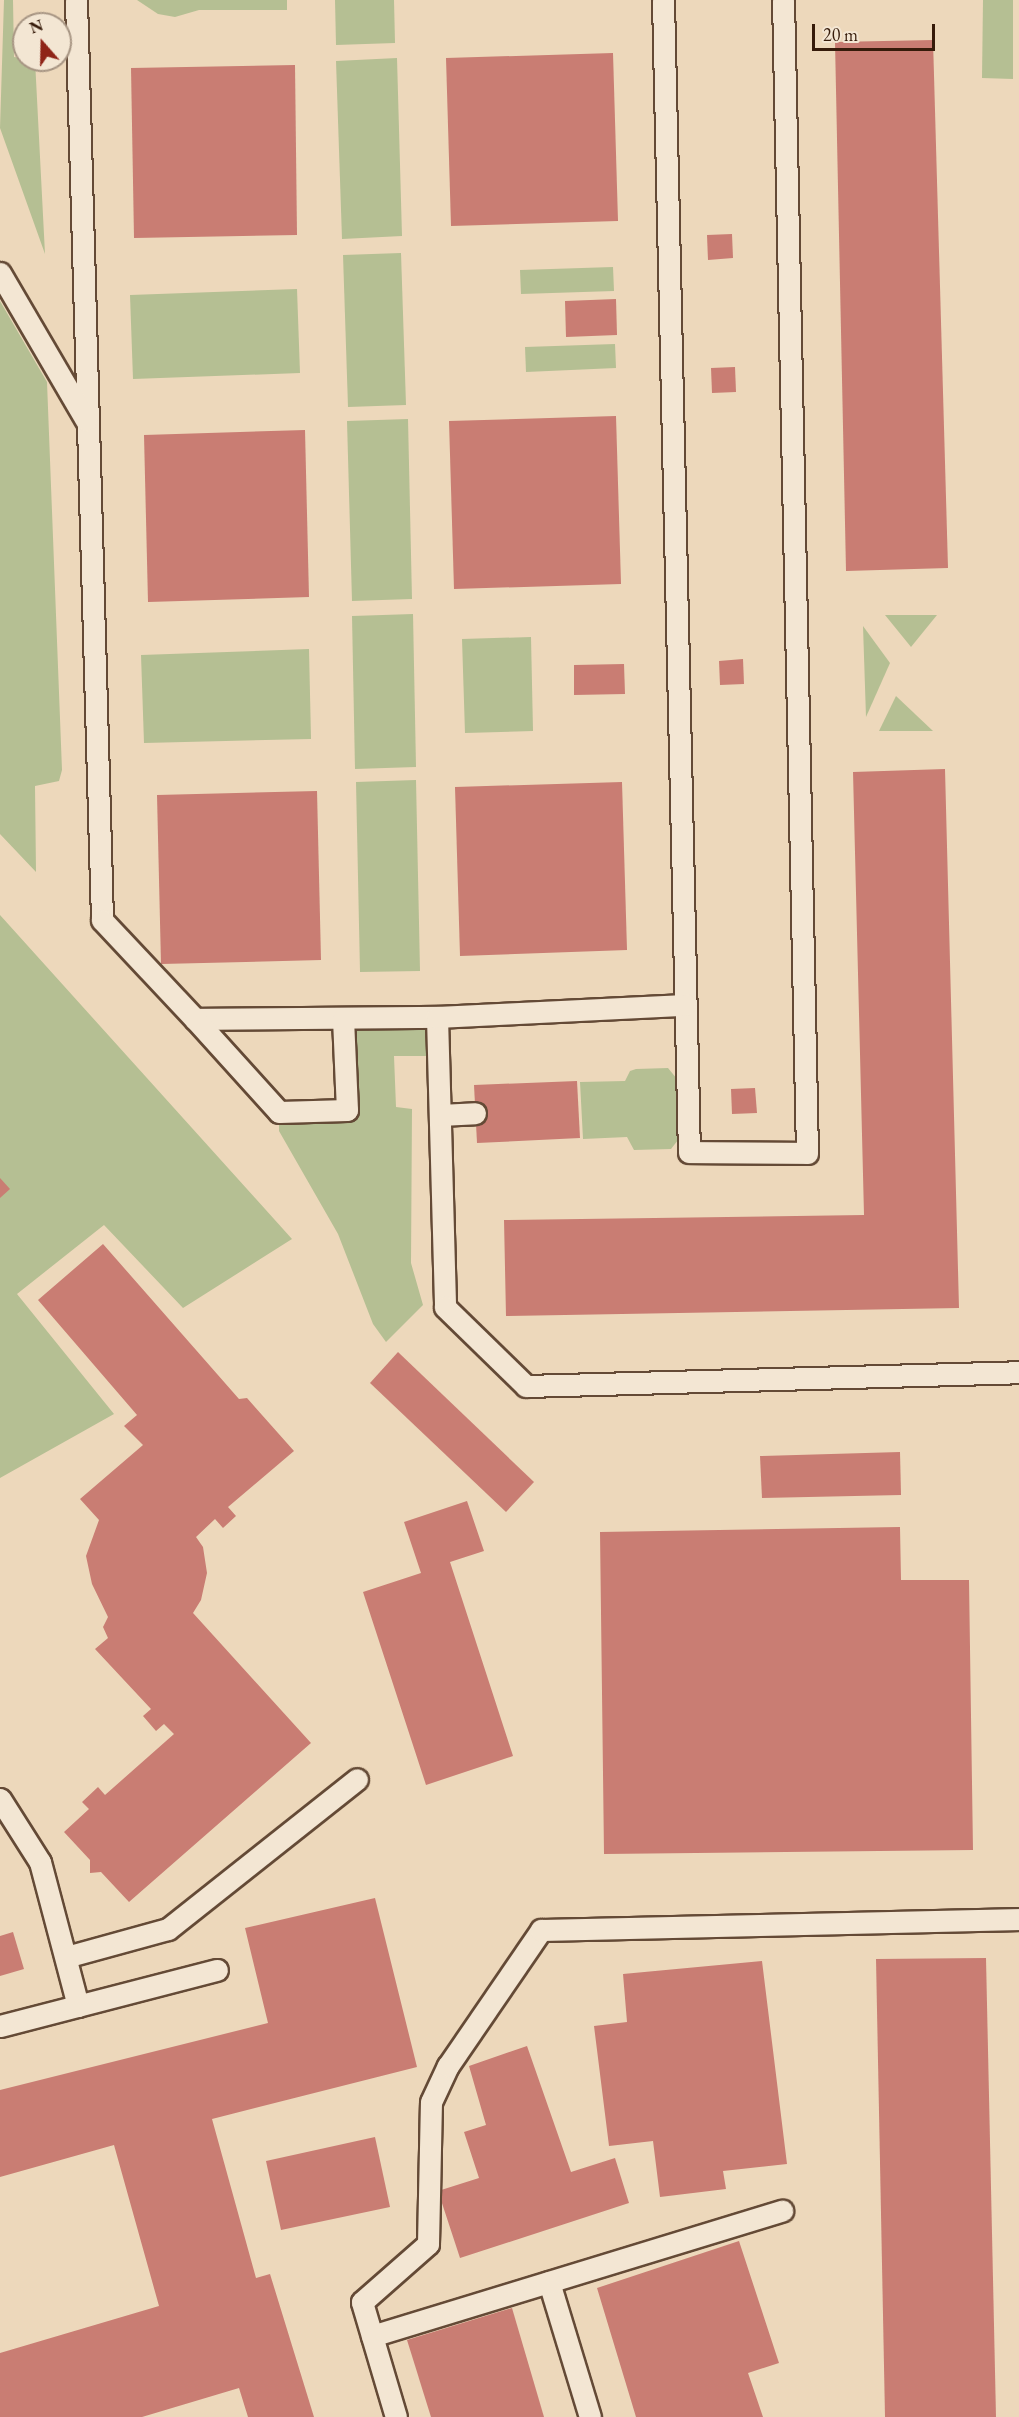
<!DOCTYPE html>
<style>
body{margin:0}
#map{position:relative;width:1019px;height:2417px;overflow:hidden;background:#edd8bb;font-family:"EB Garamond",serif}
div>[style]{position:absolute}
[style*='--x']{left:calc(var(--x)*1px);top:calc(var(--y)*1px);width:calc(var(--w)*1px);rotate:calc(var(--a)*1deg)}
.green>*{inset:0;background:#b5bf93}
.building>*{inset:0;background:#c97d73}
.roads{filter:drop-shadow(2px 0 #644a36) drop-shadow(-2px 0 #644a36) drop-shadow(0 2px #644a36) drop-shadow(0 -2px #644a36)}
.lane>*{height:21px;margin:-10.5px;padding:0 10.5px;transform-origin:10.5px;border-radius:10.5px;background:#f3e6d3}
span{translate:-50% -50%;white-space:nowrap;text-align:center;line-height:1.15;-webkit-text-stroke:4.5px #f3e6d3;paint-order:stroke}
.north{position:absolute;left:12px;top:12px;width:60px;height:60px;box-sizing:border-box;background:#f3e6d3;border:2px solid #a79583;border-radius:50%;rotate:340deg;font-size:16px;font-weight:700;line-height:24px;text-align:center;color:#361b0a}
.north::after{content:'';display:block;margin:auto;width:21px;height:27px;background:#8f2418;clip-path:polygon(50% 0,100% 100%,50% 72%,0 100%)}
.scale{position:absolute;left:812px;top:24px;width:123px;height:27px;box-sizing:border-box;border:3px solid #361b0a;border-top:0;padding-left:8px;font-size:18px;line-height:21px;white-space:nowrap;color:#361b0a;-webkit-text-stroke:4px #f3e6d3;paint-order:stroke}
</style>
<div id="map">
<div class="green">
<i style="clip-path:polygon(4px 0,13px 0,14px 57px,35px 60px,45px 254px,0 128px)"></i>
<i style="clip-path:polygon(137px 0,287px 0,287px 10px,199px 10px,175px 17px,158px 14px)"></i>
<i style="clip-path:polygon(335px 0,394px 0,395px 43px,336px 45px)"></i>
<i style="clip-path:polygon(983px 0,1013px 0,1013px 79px,982px 78px)"></i>
<i style="clip-path:polygon(397px 58px,402px 236px,342px 239px,336px 61px)"></i>
<i style="clip-path:polygon(401px 253px,406px 405px,348px 407px,343px 255px)"></i>
<i style="clip-path:polygon(613px 267px,614px 291px,521px 294px,520px 270px)"></i>
<i style="clip-path:polygon(297px 289px,300px 373px,133px 379px,130px 295px)"></i>
<i style="clip-path:polygon(0 301px,47px 382px,62px 770px,59px 781px,35px 786px,36px 872px,0 834px)"></i>
<i style="clip-path:polygon(615px 344px,616px 368px,526px 372px,525px 347px)"></i>
<i style="clip-path:polygon(408px 419px,412px 599px,352px 601px,347px 421px)"></i>
<i style="clip-path:polygon(413px 614px,416px 767px,355px 769px,352px 616px)"></i>
<i style="clip-path:polygon(885px 615px,937px 615px,911px 647px)"></i>
<i style="clip-path:polygon(863px 626px,890px 663px,866px 717px)"></i>
<i style="clip-path:polygon(531px 637px,533px 731px,465px 733px,462px 639px)"></i>
<i style="clip-path:polygon(309px 649px,311px 739px,144px 743px,141px 655px)"></i>
<i style="clip-path:polygon(896px 696px,933px 731px,879px 731px)"></i>
<i style="clip-path:polygon(416px 780px,420px 971px,360px 972px,356px 782px)"></i>
<i style="clip-path:polygon(0 915px,292px 1239px,183px 1308px,104px 1225px,17px 1294px,114px 1414px,0 1478px)"></i>
<i style="clip-path:polygon(362px 1026px,427px 1027px,435px 1056px,394px 1056px,396px 1107px,412px 1109px,411px 1263px,423px 1305px,386px 1342px,373px 1324px,338px 1234px,279px 1131px,279px 1115px,350px 1113px,349px 1036px)"></i>
<i style="clip-path:polygon(668px 1068px,677px 1079px,678px 1140px,671px 1149px,634px 1150px,627px 1137px,583px 1139px,580px 1082px,625px 1081px,630px 1071px,636px 1069px)"></i>
</div>
<div class="building">
<i style="clip-path:polygon(933px 40px,948px 568px,846px 571px,835px 42px)"></i>
<i style="clip-path:polygon(613px 53px,618px 221px,451px 226px,446px 58px)"></i>
<i style="clip-path:polygon(295px 65px,297px 235px,134px 238px,131px 68px)"></i>
<i style="clip-path:polygon(732px 234px,733px 258px,708px 260px,707px 235px)"></i>
<i style="clip-path:polygon(616px 299px,617px 335px,566px 337px,565px 301px)"></i>
<i style="clip-path:polygon(735px 367px,736px 392px,712px 393px,711px 368px)"></i>
<i style="clip-path:polygon(616px 416px,621px 584px,454px 589px,449px 421px)"></i>
<i style="clip-path:polygon(305px 430px,309px 597px,148px 602px,144px 435px)"></i>
<i style="clip-path:polygon(743px 659px,744px 684px,720px 685px,719px 661px)"></i>
<i style="clip-path:polygon(624px 664px,625px 694px,574px 695px,574px 665px)"></i>
<i style="clip-path:polygon(945px 769px,959px 1308px,506px 1316px,504px 1220px,864px 1215px,853px 772px)"></i>
<i style="clip-path:polygon(622px 782px,627px 950px,460px 956px,455px 787px)"></i>
<i style="clip-path:polygon(317px 791px,321px 960px,161px 964px,157px 795px)"></i>
<i style="clip-path:polygon(577px 1081px,580px 1138px,477px 1143px,474px 1085px)"></i>
<i style="clip-path:polygon(755px 1088px,757px 1113px,732px 1114px,731px 1089px)"></i>
<i style="clip-path:polygon(0 1178px,10px 1189px,0 1198px)"></i>
<i style="clip-path:polygon(103px 1244px,239px 1399px,247px 1398px,294px 1451px,228px 1507px,236px 1516px,223px 1528px,215px 1519px,196px 1537px,203px 1547px,207px 1573px,201px 1600px,193px 1613px,311px 1743px,129px 1902px,101px 1872px,90px 1873px,90px 1860px,64px 1832px,89px 1809px,82px 1802px,98px 1787px,105px 1795px,174px 1734px,164px 1724px,156px 1731px,143px 1716px,151px 1709px,95px 1649px,108px 1638px,103px 1627px,108px 1617px,92px 1584px,86px 1556px,99px 1520px,80px 1499px,143px 1445px,124px 1426px,137px 1415px,38px 1300px)"></i>
<i style="clip-path:polygon(398px 1352px,534px 1482px,506px 1512px,370px 1383px)"></i>
<i style="clip-path:polygon(900px 1452px,901px 1495px,762px 1498px,760px 1456px)"></i>
<i style="clip-path:polygon(467px 1501px,484px 1551px,450px 1562px,513px 1756px,426px 1785px,363px 1592px,421px 1573px,404px 1522px)"></i>
<i style="clip-path:polygon(900px 1527px,901px 1580px,969px 1580px,973px 1850px,604px 1854px,600px 1532px)"></i>
<i style="clip-path:polygon(375px 1898px,417px 2067px,212px 2119px,256px 2278px,270px 2274px,314px 2417px,248px 2417px,239px 2388px,142px 2417px,0 2417px,0 2353px,159px 2306px,114px 2145px,0 2177px,0 2090px,268px 2023px,245px 1928px)"></i>
<i style="clip-path:polygon(13px 1932px,24px 1969px,0 1976px,0 1936px)"></i>
<i style="clip-path:polygon(986px 1958px,996px 2417px,885px 2417px,876px 1959px)"></i>
<i style="clip-path:polygon(762px 1961px,787px 2164px,723px 2171px,726px 2189px,660px 2197px,653px 2141px,609px 2146px,594px 2026px,627px 2022px,623px 1974px)"></i>
<i style="clip-path:polygon(527px 2046px,571px 2172px,615px 2158px,629px 2203px,460px 2258px,438px 2191px,479px 2178px,464px 2132px,486px 2125px,469px 2066px)"></i>
<i style="clip-path:polygon(375px 2137px,390px 2207px,281px 2230px,266px 2161px)"></i>
<i style="clip-path:polygon(739px 2241px,779px 2363px,748px 2373px,763px 2417px,636px 2417px,597px 2288px)"></i>
<i style="clip-path:polygon(512px 2308px,544px 2417px,431px 2417px,407px 2340px)"></i>
</div>
<div class="roads">
<div class="lane">
<i style="--x:76;--y:0;--w:920;--a:88.38"></i>
<i style="--x:102;--y:920;--w:136;--a:46.8"></i>
<i style="--x:195;--y:1019;--w:242;--a:-0.5"></i>
<i style="--x:437;--y:1017;--w:290;--a:88.4"></i>
<i style="--x:445;--y:1307;--w:113;--a:44.3"></i>
<i style="--x:526;--y:1386;--w:493;--a:-1.6"></i>
<i style="--x:663;--y:0;--w:1152;--a:88.71"></i>
<i style="--x:689;--y:1152;--w:118;--a:0.5"></i>
<i style="--x:807;--y:1153;--w:1153;--a:-91.19"></i>
<i style="--x:0;--y:273;--w:170;--a:59.7"></i>
<i style="--x:437;--y:1017;--w:248;--a:-2.8"></i>
<i style="--x:195;--y:1019;--w:125;--a:47.9"></i>
<i style="--x:279;--y:1112;--w:68;--a:-1.7"></i>
<i style="--x:347;--y:1110;--w:91;--a:-92.5"></i>
<i style="--x:440;--y:1115;--w:35;--a:-3"></i>
<i style="--x:0;--y:1799;--w:75;--a:57.6"></i>
<i style="--x:40;--y:1862;--w:149;--a:75.2"></i>
<i style="--x:66;--y:1957;--w:106;--a:-15.4"></i>
<i style="--x:168;--y:1929;--w:241;--a:-38.4"></i>
<i style="--x:0;--y:2026;--w:224;--a:-14.5"></i>
<i style="--x:549;--y:2282;--w:141;--a:73.1"></i>
<i style="--x:372;--y:2336;--w:429;--a:-17"></i>
<i style="--x:396;--y:2417;--w:120;--a:-106.5"></i>
<i style="--x:362;--y:2302;--w:88;--a:-41.3"></i>
<i style="--x:428;--y:2244;--w:142;--a:-88.8"></i>
<i style="--x:431;--y:2102;--w:40;--a:-65"></i>
<i style="--x:448;--y:2066;--w:165;--a:-55.6"></i>
<i style="--x:541;--y:1930;--w:478;--a:-1.3"></i>
</div>
</div>
<div class="north">N</div>
<div class="scale">20 m</div>
</div>
